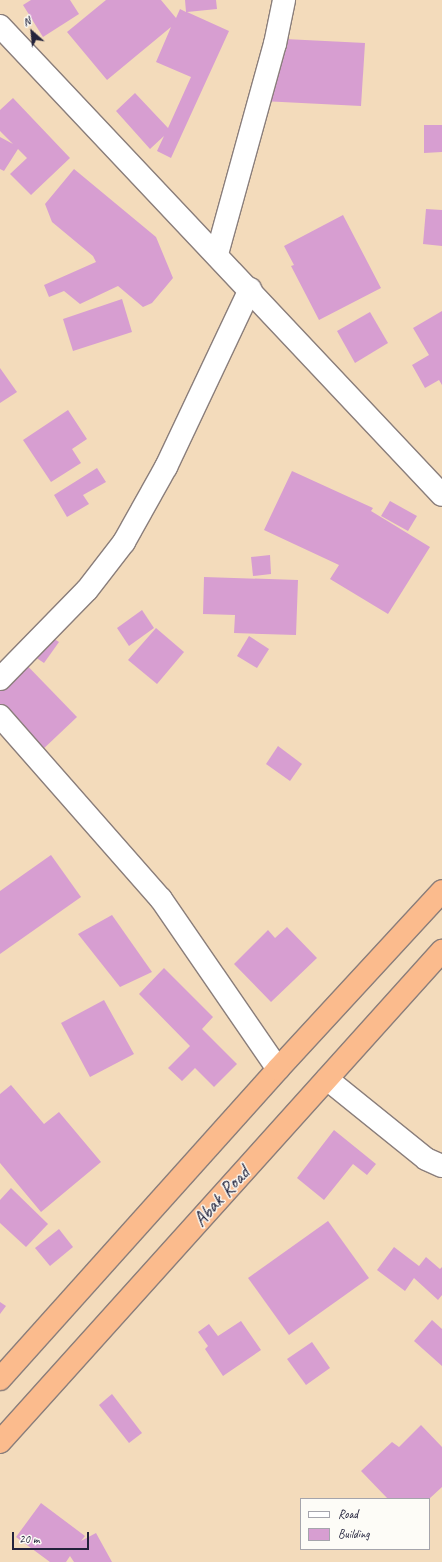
<!DOCTYPE html>
<style>
body{margin:0}
#map{position:relative;width:442px;height:1562px;overflow:hidden;background:#f3dbbb;font-family:Caveat,sans-serif}
div>[style]{position:absolute}
[style*='--x']{left:calc(var(--x)*1px);top:calc(var(--y)*1px);width:calc(var(--w)*1px);rotate:calc(var(--a)*1deg)}
.building>*{inset:0;background:#d79ed1}
.roads{filter:drop-shadow(1px 0 #8a7e7b) drop-shadow(-1px 0 #8a7e7b) drop-shadow(0 1px #8a7e7b) drop-shadow(0 -1px #8a7e7b)}
.minor>*{height:22px;margin:-11px;padding:0 11px;transform-origin:11px;border-radius:11px;background:#fff}
.highway>*{height:22px;margin:-11px;padding:0 11px;transform-origin:11px;border-radius:11px;background:#fbbb8d}
span{translate:-50% -50%;white-space:nowrap;text-align:center;line-height:1.15;-webkit-text-stroke:3px #fdfcf7;paint-order:stroke}
.street-label{font-size:20px;color:#22223b}
.legend{position:absolute;left:300px;top:1498px;width:130px;height:52px;box-sizing:border-box;background:#fdfcf7;border:1px solid #a5a5ac;margin:0;padding:5px 7px;list-style:none;font-size:12px;color:#22223b}
.legend li{display:flex;align-items:center;gap:8px;height:20px}
.legend b{width:20px;border:1px solid #a5a5ac}
.north{position:absolute;left:12px;top:12px;width:40px;height:40px;-webkit-text-stroke:3px #fdfcf7;paint-order:stroke;rotate:333deg;font-size:11px;font-weight:700;line-height:16px;text-align:center;color:#22223b}
.north::after{content:'';display:block;margin:auto;width:14px;height:18px;background:#22223b;clip-path:polygon(50% 0,100% 100%,50% 72%,0 100%)}
.scale{position:absolute;left:12px;top:1532px;width:77px;height:18px;box-sizing:border-box;border:2px solid #22223b;border-top:0;padding-left:5px;font-size:12px;line-height:14px;white-space:nowrap;color:#22223b;-webkit-text-stroke:3px #fdfcf7;paint-order:stroke}
</style>
<div id="map">
<div class="building">
<i style="clip-path:polygon(31px 0,70px 0,79px 14px,43px 37px,23px 5px)"></i>
<i style="clip-path:polygon(106px 0,161px 0,176px 18px,180px 9px,186px 12px,185px 0,216px 0,217px 9px,187px 12px,229px 31px,171px 158px,157px 151px,164px 136px,150px 149px,116px 111px,135px 93px,168px 128px,191px 77px,156px 62px,171px 27px,107px 80px,67px 32px)"></i>
<i style="clip-path:polygon(265px 38px,365px 43px,361px 106px,262px 101px)"></i>
<i style="clip-path:polygon(13px 98px,70px 158px,31px 195px,10px 174px,27px 158px,18px 149px,4px 171px,0 169px,0 137px,13px 144px,0 131px,0 110px)"></i>
<i style="clip-path:polygon(424px 125px,442px 125px,442px 152px,424px 153px)"></i>
<i style="clip-path:polygon(74px 169px,156px 237px,173px 278px,152px 303px,143px 307px,118px 286px,80px 304px,64px 291px,49px 297px,44px 285px,96px 262px,93px 256px,52px 222px,45px 204px)"></i>
<i style="clip-path:polygon(426px 209px,442px 210px,442px 246px,423px 244px)"></i>
<i style="clip-path:polygon(343px 215px,381px 288px,319px 320px,291px 266px,294px 265px,284px 246px)"></i>
<i style="clip-path:polygon(122px 299px,132px 332px,73px 351px,63px 319px)"></i>
<i style="clip-path:polygon(442px 311px,442px 385px,439px 380px,425px 388px,412px 365px,429px 355px,413px 328px)"></i>
<i style="clip-path:polygon(370px 312px,388px 343px,355px 363px,337px 331px)"></i>
<i style="clip-path:polygon(0 368px,17px 392px,0 403px)"></i>
<i style="clip-path:polygon(68px 410px,87px 439px,72px 449px,81px 463px,51px 482px,23px 440px)"></i>
<i style="clip-path:polygon(97px 468px,106px 482px,83px 495px,89px 504px,67px 517px,54px 495px)"></i>
<i style="clip-path:polygon(292px 471px,373px 508px,371px 511px,430px 547px,388px 614px,330px 579px,339px 565px,264px 530px)"></i>
<i style="clip-path:polygon(390px 501px,417px 516px,408px 531px,381px 516px)"></i>
<i style="clip-path:polygon(270px 555px,271px 574px,253px 576px,251px 557px)"></i>
<i style="clip-path:polygon(204px 577px,298px 580px,296px 635px,234px 633px,235px 615px,203px 614px)"></i>
<i style="clip-path:polygon(142px 610px,154px 628px,129px 646px,117px 628px)"></i>
<i style="clip-path:polygon(156px 628px,184px 652px,157px 684px,128px 660px)"></i>
<i style="clip-path:polygon(40px 630px,59px 642px,44px 663px,26px 651px)"></i>
<i style="clip-path:polygon(249px 636px,269px 649px,257px 668px,237px 656px)"></i>
<i style="clip-path:polygon(16px 654px,77px 717px,39px 753px,0 714px,0 670px)"></i>
<i style="clip-path:polygon(278px 746px,302px 764px,290px 781px,266px 764px)"></i>
<i style="clip-path:polygon(51px 855px,81px 897px,0 954px,0 891px)"></i>
<i style="clip-path:polygon(112px 915px,152px 972px,120px 987px,78px 934px)"></i>
<i style="clip-path:polygon(287px 927px,317px 958px,271px 1002px,234px 964px,268px 930px,275px 938px)"></i>
<i style="clip-path:polygon(164px 968px,213px 1017px,202px 1029px,237px 1064px,214px 1087px,195px 1068px,182px 1081px,168px 1068px,190px 1046px,139px 994px)"></i>
<i style="clip-path:polygon(104px 1000px,134px 1054px,90px 1077px,61px 1023px)"></i>
<i style="clip-path:polygon(11px 1085px,44px 1124px,59px 1112px,101px 1162px,41px 1212px,0 1163px,0 1094px)"></i>
<i style="clip-path:polygon(334px 1130px,376px 1164px,367px 1175px,353px 1164px,324px 1200px,297px 1178px)"></i>
<i style="clip-path:polygon(11px 1188px,48px 1224px,26px 1247px,0 1223px,0 1200px)"></i>
<i style="clip-path:polygon(328px 1221px,369px 1278px,289px 1335px,248px 1278px)"></i>
<i style="clip-path:polygon(59px 1229px,73px 1247px,50px 1266px,35px 1248px)"></i>
<i style="clip-path:polygon(394px 1247px,419px 1266px,426px 1257px,440px 1269px,442px 1267px,442px 1295px,438px 1300px,414px 1278px,405px 1291px,377px 1270px)"></i>
<i style="clip-path:polygon(0 1302px,6px 1306px,0 1314px)"></i>
<i style="clip-path:polygon(432px 1320px,442px 1329px,442px 1366px,414px 1341px)"></i>
<i style="clip-path:polygon(241px 1321px,261px 1350px,223px 1376px,205px 1349px,208px 1346px,198px 1332px,209px 1324px,218px 1336px)"></i>
<i style="clip-path:polygon(312px 1342px,330px 1368px,306px 1385px,287px 1359px)"></i>
<i style="clip-path:polygon(112px 1394px,142px 1433px,129px 1443px,99px 1405px)"></i>
<i style="clip-path:polygon(421px 1425px,442px 1447px,442px 1487px,429px 1499px,388px 1499px,361px 1471px,392px 1442px,399px 1447px)"></i>
<i style="clip-path:polygon(41px 1503px,85px 1536px,81px 1541px,96px 1533px,112px 1562px,74px 1562px,70px 1556px,66px 1562px,50px 1562px,16px 1537px)"></i>
</div>
<div class="roads">
<div class="minor">
<i style="--x:0;--y:26;--w:644;--a:46.7"></i>
<i style="--x:217;--y:254;--w:218;--a:-74.6"></i>
<i style="--x:275;--y:44;--w:45;--a:-78.4"></i>
<i style="--x:0;--y:679;--w:124;--a:-45.7"></i>
<i style="--x:87;--y:590;--w:61;--a:-52.4"></i>
<i style="--x:124;--y:542;--w:86;--a:-60.8"></i>
<i style="--x:166;--y:467;--w:197;--a:-64.7"></i>
<i style="--x:0;--y:716;--w:244;--a:48.7"></i>
<i style="--x:161;--y:899;--w:206;--a:55.5"></i>
<i style="--x:327;--y:1079;--w:127;--a:38.9"></i>
<i style="--x:426;--y:1159;--w:17;--a:24"></i>
</div>
<div class="highway">
<i style="--x:0;--y:1379;--w:416;--a:-48.1"></i>
<i style="--x:278;--y:1069;--w:242;--a:-47.3"></i>
<i style="--x:0;--y:1442;--w:661;--a:-48.01"></i>
</div>
</div>
<div class="street-label">
<span style="left:221px;top:1196px;rotate:-48deg">Abak Road</span>
</div>
<ul class="legend">
<li><b style="height:5px;background:#fff"></b>Road</li>
<li><b style="height:11px;background:#d79ed1"></b>Building</li>
</ul>
<div class="north">N</div>
<div class="scale">20 m</div>
</div>
